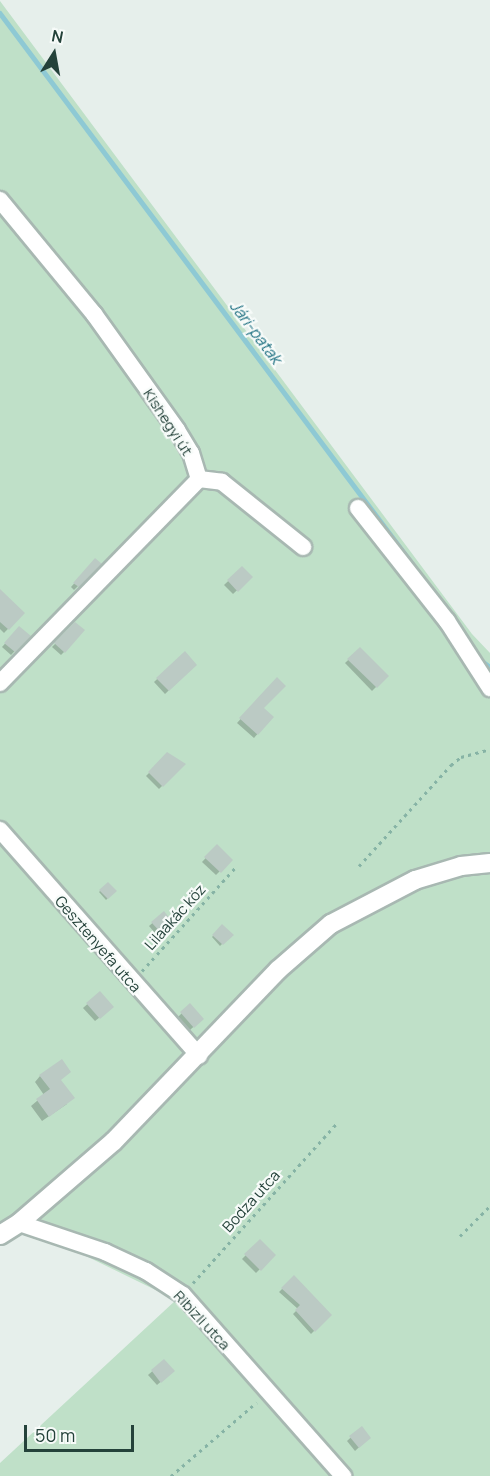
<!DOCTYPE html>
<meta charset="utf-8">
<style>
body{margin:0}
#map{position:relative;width:490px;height:1476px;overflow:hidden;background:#e6efeb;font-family:Manrope,sans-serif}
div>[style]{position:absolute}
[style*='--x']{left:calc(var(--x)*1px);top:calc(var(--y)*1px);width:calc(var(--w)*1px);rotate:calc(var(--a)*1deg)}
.green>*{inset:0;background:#bfe0c8}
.shadow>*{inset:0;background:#0003}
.stream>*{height:4.5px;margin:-2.25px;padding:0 2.25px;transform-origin:2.25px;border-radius:2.25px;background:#8ec9d4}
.building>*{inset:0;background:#bbcac4}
.path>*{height:3px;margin-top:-1.5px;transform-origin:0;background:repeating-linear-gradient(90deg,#86b3a5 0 3px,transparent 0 7.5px)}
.roads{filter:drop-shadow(2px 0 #a8b8b2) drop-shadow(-2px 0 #a8b8b2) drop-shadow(0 2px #a8b8b2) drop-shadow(0 -2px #a8b8b2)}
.minor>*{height:16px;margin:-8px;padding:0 8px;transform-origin:8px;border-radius:8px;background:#fff}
.secondary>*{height:18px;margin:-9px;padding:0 9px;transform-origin:9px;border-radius:9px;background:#fff}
span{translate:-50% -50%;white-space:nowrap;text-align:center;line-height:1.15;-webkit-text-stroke:4.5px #f7fbf9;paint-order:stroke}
.street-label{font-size:15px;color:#24423a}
.water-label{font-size:16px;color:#1c6f80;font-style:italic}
.north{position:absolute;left:24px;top:24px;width:60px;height:60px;-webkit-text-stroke:4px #f7fbf9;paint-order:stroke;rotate:11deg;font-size:16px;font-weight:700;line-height:24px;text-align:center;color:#24423a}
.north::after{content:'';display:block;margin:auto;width:21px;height:27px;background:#24423a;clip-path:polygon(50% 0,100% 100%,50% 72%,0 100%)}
.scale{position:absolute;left:24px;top:1425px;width:110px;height:27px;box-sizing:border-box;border:3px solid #24423a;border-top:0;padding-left:8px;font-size:18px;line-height:21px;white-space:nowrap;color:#24423a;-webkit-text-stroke:4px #f7fbf9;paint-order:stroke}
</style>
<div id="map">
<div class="green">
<i style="clip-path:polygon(0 1px,472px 634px,490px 653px,490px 1476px,0 1476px,0 1463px,176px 1300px,86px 1256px,0 1222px)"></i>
</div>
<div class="shadow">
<i style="clip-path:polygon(95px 560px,100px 564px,74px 590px,71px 587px)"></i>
<i style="clip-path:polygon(242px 568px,251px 577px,233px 594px,224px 585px)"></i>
<i style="clip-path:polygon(0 591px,23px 613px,4px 633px,0 629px)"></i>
<i style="clip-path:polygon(75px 624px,64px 652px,61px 655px,52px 647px)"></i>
<i style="clip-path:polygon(19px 628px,29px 636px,11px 655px,2px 647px)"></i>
<i style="clip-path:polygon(360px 649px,387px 676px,372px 691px,345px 663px)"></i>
<i style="clip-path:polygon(185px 653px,195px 665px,165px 694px,154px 682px)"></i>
<i style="clip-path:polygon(277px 679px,262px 708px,272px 717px,254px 738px,237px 723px)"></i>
<i style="clip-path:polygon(168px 754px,184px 764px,159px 789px,146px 776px)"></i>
<i style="clip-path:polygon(217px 846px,231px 860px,216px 875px,202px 862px)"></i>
<i style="clip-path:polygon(108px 884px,115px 891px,106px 900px,99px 892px)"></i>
<i style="clip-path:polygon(164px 913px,173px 925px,159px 938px,149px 926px)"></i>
<i style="clip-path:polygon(222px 926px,231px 935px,220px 946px,212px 937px)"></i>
<i style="clip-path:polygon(100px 993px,109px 1010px,95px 1021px,83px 1008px)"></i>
<i style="clip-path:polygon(190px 1005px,202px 1019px,190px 1030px,178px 1017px)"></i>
<i style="clip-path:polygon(40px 1076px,60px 1080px,67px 1104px,42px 1121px,31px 1106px,44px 1095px,35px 1082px)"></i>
<i style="clip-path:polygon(260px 1241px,274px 1255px,256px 1273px,242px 1259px)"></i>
<i style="clip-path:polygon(294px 1277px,330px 1315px,311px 1334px,293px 1314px,298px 1309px,279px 1292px)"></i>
<i style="clip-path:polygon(164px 1361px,173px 1371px,157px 1385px,148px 1375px)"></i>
<i style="clip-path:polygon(361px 1428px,369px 1438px,355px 1451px,347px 1441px)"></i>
</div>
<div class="stream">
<i style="--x:0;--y:13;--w:701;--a:53.18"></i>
<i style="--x:478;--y:658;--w:15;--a:37"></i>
</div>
<div class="building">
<i style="clip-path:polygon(95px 558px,102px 564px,79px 587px,73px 583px)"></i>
<i style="clip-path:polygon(242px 566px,253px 577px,238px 592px,227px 580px)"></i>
<i style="clip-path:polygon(0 589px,25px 613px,9px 630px,0 622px)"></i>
<i style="clip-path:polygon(75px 622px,85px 630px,65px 653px,54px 643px)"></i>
<i style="clip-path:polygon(19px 626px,31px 636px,15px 652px,4px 643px)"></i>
<i style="clip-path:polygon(360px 647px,389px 676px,377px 688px,347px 659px)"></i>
<i style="clip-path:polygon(185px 651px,197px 665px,169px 691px,156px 678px)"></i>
<i style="clip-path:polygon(277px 677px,286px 686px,264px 708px,274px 717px,258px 735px,239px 718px)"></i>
<i style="clip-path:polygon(167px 752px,186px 764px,163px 787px,148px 772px)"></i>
<i style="clip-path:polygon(217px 844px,233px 860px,221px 873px,204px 857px)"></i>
<i style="clip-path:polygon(108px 882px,117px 891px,108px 899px,99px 890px)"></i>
<i style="clip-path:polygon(164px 911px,175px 925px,163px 935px,151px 922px)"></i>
<i style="clip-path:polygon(222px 924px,234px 935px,223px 945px,212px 935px)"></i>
<i style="clip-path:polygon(100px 991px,114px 1007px,100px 1019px,86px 1003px)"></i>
<i style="clip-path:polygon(190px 1003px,204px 1019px,194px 1028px,180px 1012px)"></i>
<i style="clip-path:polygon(62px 1059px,71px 1072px,61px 1080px,75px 1098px,49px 1117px,36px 1099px,50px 1089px,39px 1075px)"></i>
<i style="clip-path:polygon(260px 1239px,276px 1255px,261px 1271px,244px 1254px)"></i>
<i style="clip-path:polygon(294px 1275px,332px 1315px,315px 1332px,295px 1310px,300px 1305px,281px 1288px)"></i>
<i style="clip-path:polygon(164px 1359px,175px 1371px,161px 1383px,151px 1370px)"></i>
<i style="clip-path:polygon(362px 1426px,371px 1438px,359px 1448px,349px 1436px)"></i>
</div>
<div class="path">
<i style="--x:359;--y:866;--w:137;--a:-47.7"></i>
<i style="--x:451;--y:765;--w:13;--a:-39"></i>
<i style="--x:461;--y:757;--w:30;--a:-15"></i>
<i style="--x:142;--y:971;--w:139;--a:-47.9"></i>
<i style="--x:460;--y:1236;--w:42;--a:-45"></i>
<i style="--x:193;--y:1283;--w:214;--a:-48"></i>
<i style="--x:171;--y:1476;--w:113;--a:-40.7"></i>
</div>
<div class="roads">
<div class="minor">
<i style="--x:0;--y:200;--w:148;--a:50.5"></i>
<i style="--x:94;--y:314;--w:143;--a:54.4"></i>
<i style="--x:177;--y:430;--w:27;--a:59"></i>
<i style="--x:191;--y:453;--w:27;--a:73"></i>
<i style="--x:199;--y:479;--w:23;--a:7"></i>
<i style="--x:222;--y:482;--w:104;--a:38.7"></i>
<i style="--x:358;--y:508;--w:144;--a:51.8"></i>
<i style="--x:447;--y:621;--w:80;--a:57.3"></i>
<i style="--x:0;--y:683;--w:285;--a:-45.7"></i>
<i style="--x:0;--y:830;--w:301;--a:48.6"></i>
<i style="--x:19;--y:1223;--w:91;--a:18.6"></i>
<i style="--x:105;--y:1252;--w:45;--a:24.9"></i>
<i style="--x:146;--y:1271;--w:44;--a:33"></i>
<i style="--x:183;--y:1295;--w:242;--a:48.5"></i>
</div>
<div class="secondary">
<i style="--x:0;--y:1235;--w:22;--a:-32"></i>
<i style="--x:19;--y:1223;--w:125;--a:-40.8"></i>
<i style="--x:114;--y:1141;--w:237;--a:-46.2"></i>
<i style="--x:278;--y:970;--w:70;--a:-41"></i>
<i style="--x:331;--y:924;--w:95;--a:-27.6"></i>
<i style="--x:415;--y:880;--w:48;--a:-16.9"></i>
<i style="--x:461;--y:866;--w:29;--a:-6"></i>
</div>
</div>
<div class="street-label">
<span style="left:168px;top:422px;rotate:57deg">Kishegyi út</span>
<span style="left:175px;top:917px;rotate:-48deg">Lilaakác köz</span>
<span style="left:98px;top:944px;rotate:49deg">Gesztenyefa utca</span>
<span style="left:251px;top:1201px;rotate:-48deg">Bodza utca</span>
<span style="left:202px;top:1320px;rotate:47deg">Ribizli utca</span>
</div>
<div class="water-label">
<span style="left:256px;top:332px;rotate:53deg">Jári-patak</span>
</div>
<div class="north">N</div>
<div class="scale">50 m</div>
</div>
